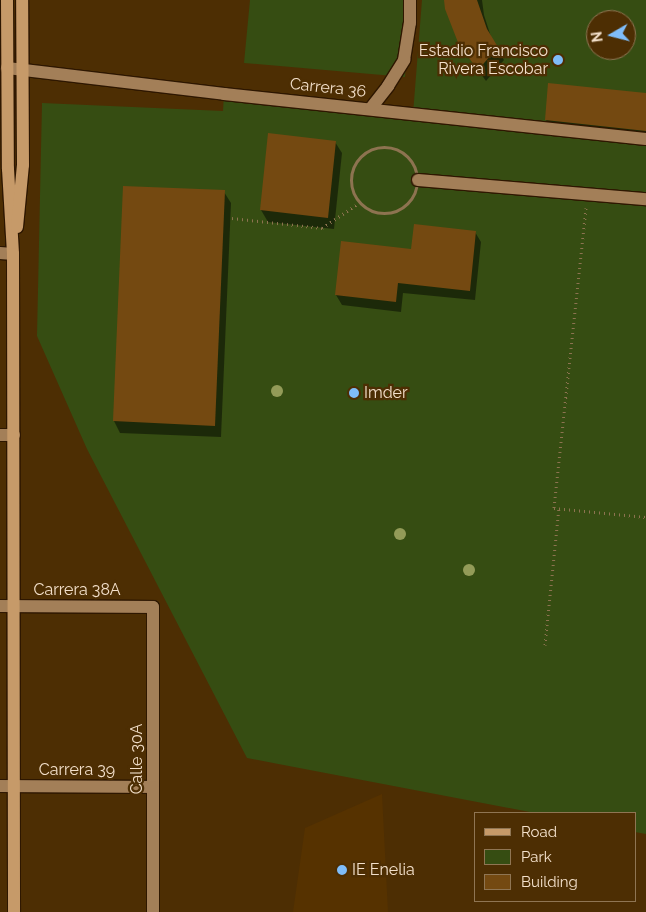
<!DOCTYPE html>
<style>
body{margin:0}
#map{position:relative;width:646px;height:912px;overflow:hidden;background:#4d2e03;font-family:Raleway,sans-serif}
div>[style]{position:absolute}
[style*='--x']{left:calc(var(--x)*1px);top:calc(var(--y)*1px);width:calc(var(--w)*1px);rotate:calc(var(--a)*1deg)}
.built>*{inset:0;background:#563200}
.green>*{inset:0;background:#364d12}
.shadow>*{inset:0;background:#0007}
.building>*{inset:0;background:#744911}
.path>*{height:3px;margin-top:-1.5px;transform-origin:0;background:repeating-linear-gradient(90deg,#8d7350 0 1px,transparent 0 5px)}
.path>.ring{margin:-1.5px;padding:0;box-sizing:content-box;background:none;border:3px solid #8d7350;border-radius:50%}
.roads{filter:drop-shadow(1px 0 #2e1700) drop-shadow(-1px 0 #2e1700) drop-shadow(0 1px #2e1700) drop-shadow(0 -1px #2e1700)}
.minor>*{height:12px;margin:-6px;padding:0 6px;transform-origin:6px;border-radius:6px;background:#a37f58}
.major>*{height:12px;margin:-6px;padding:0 6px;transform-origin:6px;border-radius:6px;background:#c69a69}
.trees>*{width:12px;height:12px;margin:-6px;border-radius:50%;background:#939b58}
.dots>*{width:14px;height:14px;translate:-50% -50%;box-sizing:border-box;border:2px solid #4d2e03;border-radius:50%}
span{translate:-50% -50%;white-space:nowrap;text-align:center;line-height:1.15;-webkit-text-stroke:4.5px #4d2e03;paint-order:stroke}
.poi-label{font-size:16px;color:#f3e0cb}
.right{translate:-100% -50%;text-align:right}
.left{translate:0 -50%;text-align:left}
.street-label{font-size:16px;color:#f3e0cb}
.legend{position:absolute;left:474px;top:812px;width:162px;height:90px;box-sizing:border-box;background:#4d2e03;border:1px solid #8f7553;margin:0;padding:6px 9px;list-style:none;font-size:15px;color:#f3e0cb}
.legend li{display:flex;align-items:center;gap:10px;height:25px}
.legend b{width:25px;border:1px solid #8f7553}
.north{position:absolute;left:586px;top:10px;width:50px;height:50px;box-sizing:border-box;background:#4d2e03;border:1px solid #8f7553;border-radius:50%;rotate:262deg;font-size:14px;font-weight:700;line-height:20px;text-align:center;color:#f3e0cb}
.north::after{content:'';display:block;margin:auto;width:18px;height:22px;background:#7fbdf9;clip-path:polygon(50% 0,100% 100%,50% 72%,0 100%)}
</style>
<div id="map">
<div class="built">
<i style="clip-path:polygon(382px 794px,388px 912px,293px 912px,305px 828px)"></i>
</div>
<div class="green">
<i style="clip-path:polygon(250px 0,411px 0,405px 77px,244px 63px)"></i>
<i style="clip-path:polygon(evenodd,422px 0,646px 0,646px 834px,635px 832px,635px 813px,535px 813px,247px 758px,87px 449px,37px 336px,42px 103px,223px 111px,224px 94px,413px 114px,422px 0,596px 20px,626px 20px,626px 50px,596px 50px,596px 20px)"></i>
</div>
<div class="shadow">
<i style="clip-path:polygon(446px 0,482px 0,484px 15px,492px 40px,504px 60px,486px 81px,460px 45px)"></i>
<i style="clip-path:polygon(646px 95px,646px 141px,553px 131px,546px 120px)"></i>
<i style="clip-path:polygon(335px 142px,342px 153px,334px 229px,268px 222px,261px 210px)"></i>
<i style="clip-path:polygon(224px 192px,231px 203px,221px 437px,120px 433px,114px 421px)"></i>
<i style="clip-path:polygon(475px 232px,481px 242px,475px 300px,403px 293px,401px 312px,342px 305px,336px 295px,412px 250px)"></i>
</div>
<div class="building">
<i style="clip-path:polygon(444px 0,477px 0,487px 29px,498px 47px,478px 70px,459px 45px,445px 9px)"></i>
<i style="clip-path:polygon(548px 83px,646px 93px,646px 131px,545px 120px)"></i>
<i style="clip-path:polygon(268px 133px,336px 141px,328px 218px,260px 210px)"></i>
<i style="clip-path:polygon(123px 186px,225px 190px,215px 426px,113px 421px)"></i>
<i style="clip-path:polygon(414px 224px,476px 231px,470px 291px,398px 283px,396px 302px,335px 295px,341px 241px,411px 249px)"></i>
</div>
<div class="path">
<i class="ring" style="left:351px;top:147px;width:63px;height:63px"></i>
<i style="--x:586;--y:208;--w:302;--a:96.1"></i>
<i style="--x:554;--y:508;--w:92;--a:5.6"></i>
<i style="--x:232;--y:218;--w:91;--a:6.3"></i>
<i style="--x:322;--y:228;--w:45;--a:-34"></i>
<i style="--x:545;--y:645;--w:138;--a:-84.2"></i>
</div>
<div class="roads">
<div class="minor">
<i style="--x:7;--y:68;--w:219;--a:6.8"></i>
<i style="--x:224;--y:94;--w:424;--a:6.1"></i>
<i style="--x:371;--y:108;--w:28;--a:-52"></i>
<i style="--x:388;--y:86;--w:31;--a:-58"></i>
<i style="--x:404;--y:60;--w:37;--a:-81"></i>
<i style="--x:410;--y:23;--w:23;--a:-90"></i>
<i style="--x:418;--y:180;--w:229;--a:4.8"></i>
<i style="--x:0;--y:253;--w:13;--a:4"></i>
<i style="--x:0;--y:435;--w:14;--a:0"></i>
<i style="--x:0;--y:606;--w:153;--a:0.4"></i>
<i style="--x:153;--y:607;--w:305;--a:90"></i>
<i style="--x:0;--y:786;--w:153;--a:0.4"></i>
</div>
<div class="major">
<i style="--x:7;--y:0;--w:169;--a:89.7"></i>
<i style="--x:8;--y:169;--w:85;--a:86.6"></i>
<i style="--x:13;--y:254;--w:658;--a:89.91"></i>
<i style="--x:17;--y:227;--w:62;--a:-84.5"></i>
<i style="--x:23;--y:165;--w:165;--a:-90.3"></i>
</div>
</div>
<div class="trees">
<i style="left:277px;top:391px"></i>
<i style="left:400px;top:534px"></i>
<i style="left:469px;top:570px"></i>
</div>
<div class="dots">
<i style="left:558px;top:60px;background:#7fbdf9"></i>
<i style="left:354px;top:393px;background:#7fbdf9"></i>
<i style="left:342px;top:870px;background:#7fbdf9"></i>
</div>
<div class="poi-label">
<span class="right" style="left:548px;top:60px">Estadio Francisco<br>Rivera Escobar</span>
<span class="left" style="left:364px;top:393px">Imder</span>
<span class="left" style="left:352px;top:870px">IE Enelia</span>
</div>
<div class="street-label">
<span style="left:328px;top:88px;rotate:6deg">Carrera 36</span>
<span style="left:77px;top:590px">Carrera 38A</span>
<span style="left:137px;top:759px;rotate:-90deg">Calle 30A</span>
<span style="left:77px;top:770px">Carrera 39</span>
</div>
<ul class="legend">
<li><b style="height:6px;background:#c69a69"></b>Road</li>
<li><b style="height:14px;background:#364d12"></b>Park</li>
<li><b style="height:14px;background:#744911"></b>Building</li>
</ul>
<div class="north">N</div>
</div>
